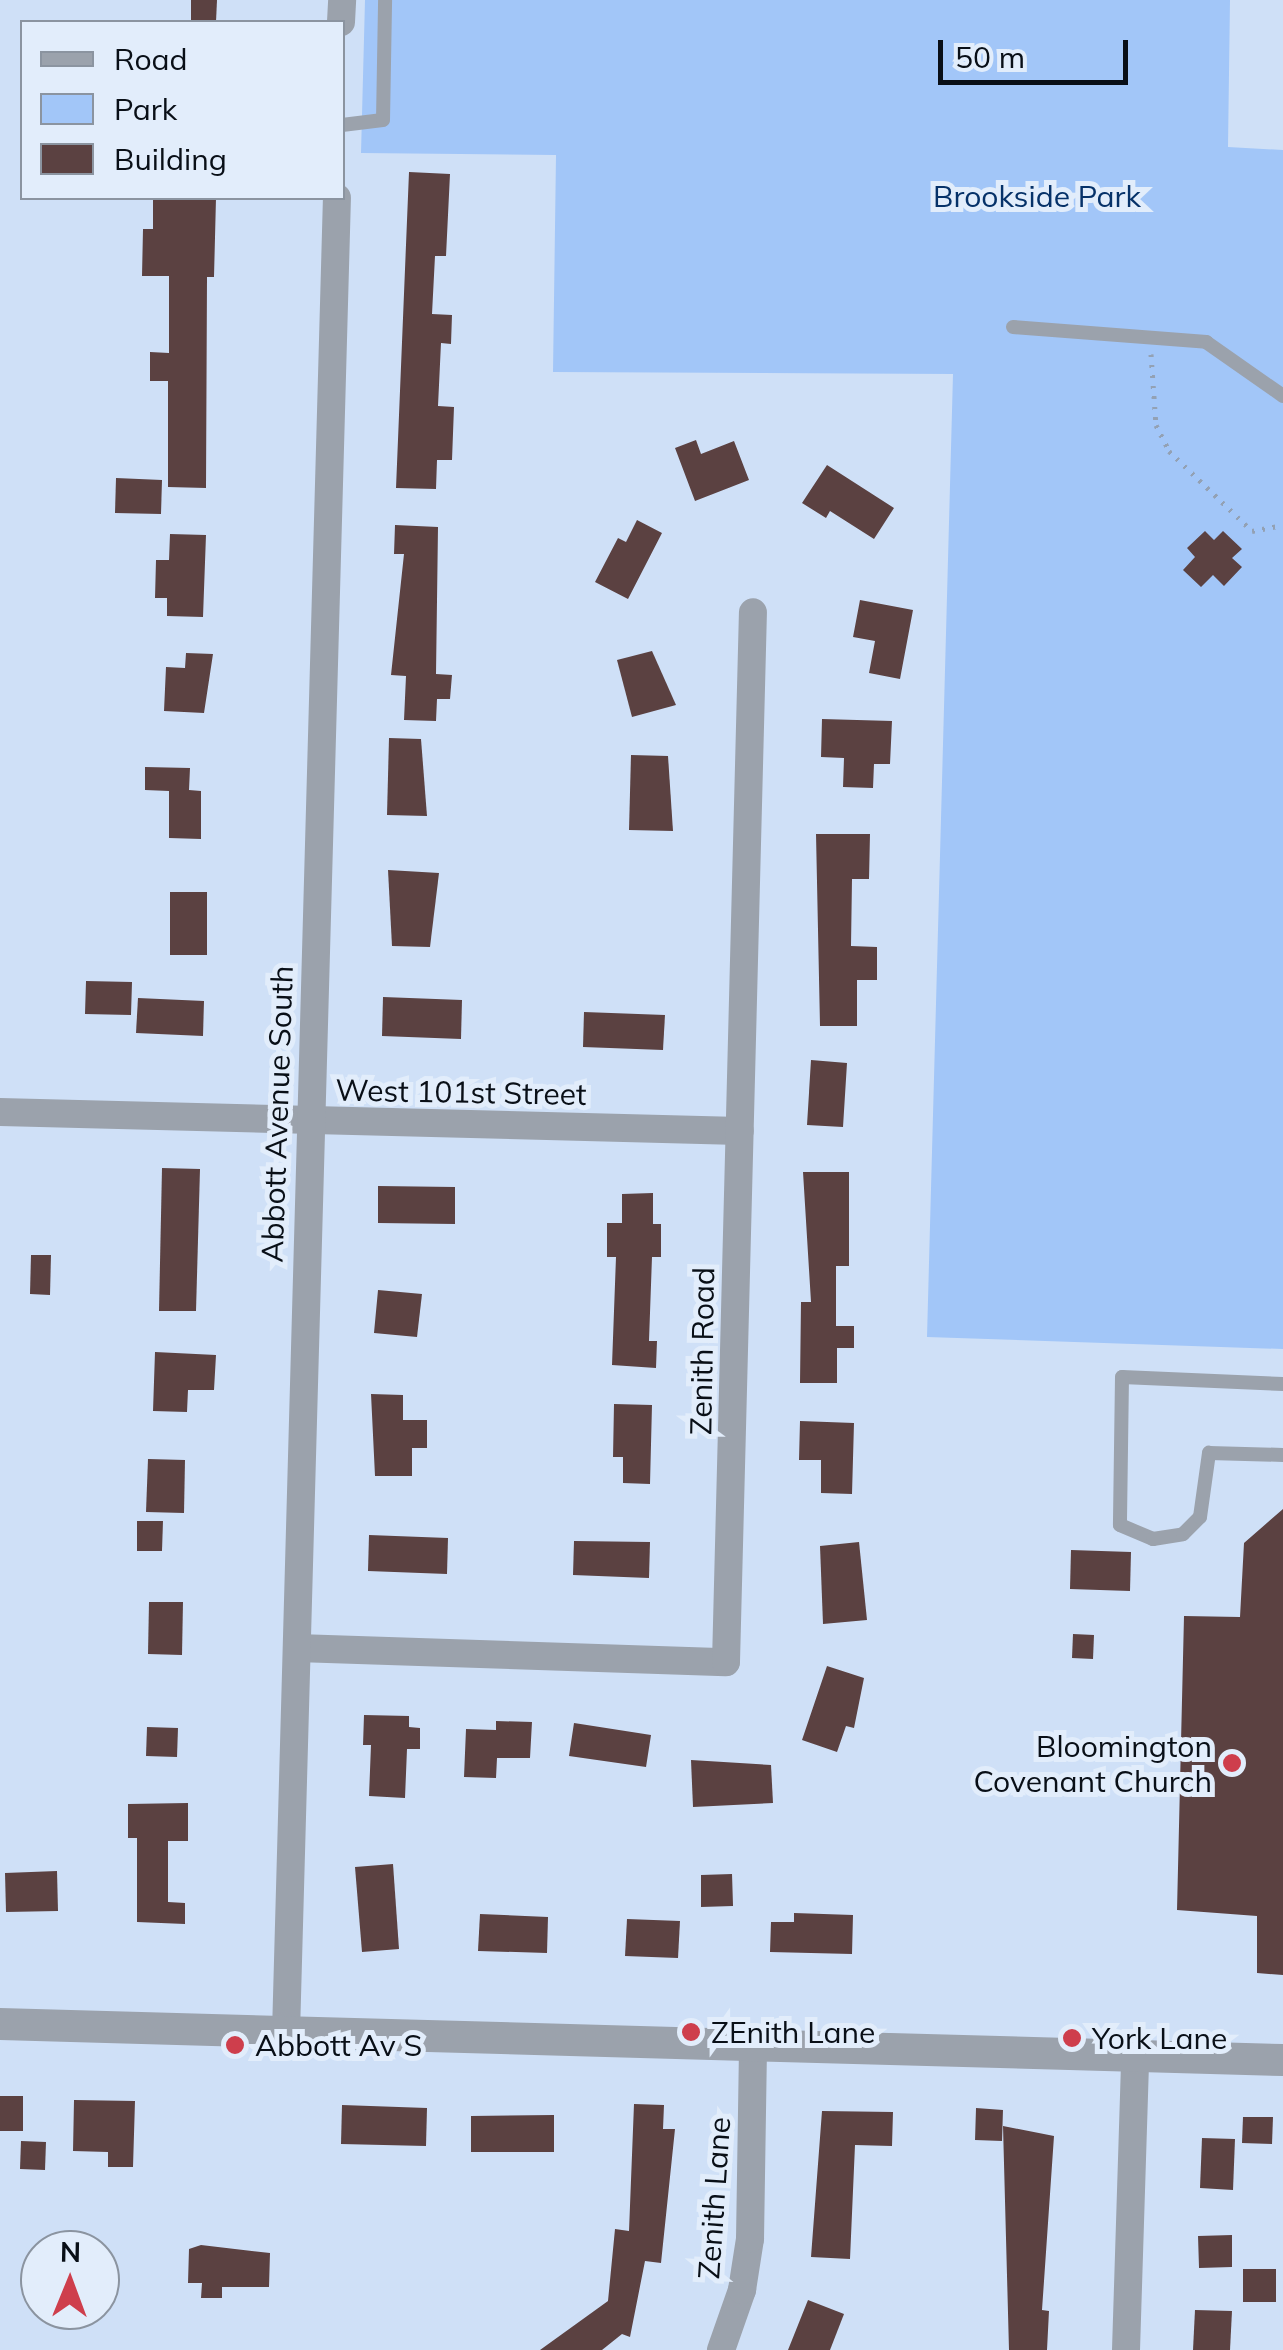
<!DOCTYPE html>
<style>
body{margin:0}
#map{position:relative;width:1283px;height:2350px;overflow:hidden;background:#cfe0f7;font-family:Mulish,sans-serif}
div>[style]{position:absolute}
[style*='--x']{left:calc(var(--x)*1px);top:calc(var(--y)*1px);width:calc(var(--w)*1px);rotate:calc(var(--a)*1deg)}
.green>*{inset:0;background:#a2c6f8}
.building>*{inset:0;background:#5b4141}
.path>*{height:5px;margin-top:-2.5px;transform-origin:0;background:repeating-linear-gradient(90deg,#93a1b4 0 2.5px,transparent 0 10.5px)}
.service>*{height:14px;margin:-7px;padding:0 7px;transform-origin:7px;border-radius:7px;background:#9ba2ac}
.minor>*{height:28px;margin:-14px;padding:0 14px;transform-origin:14px;border-radius:14px;background:#9ba2ac}
.tertiary>*{height:32px;margin:-16px;padding:0 16px;transform-origin:16px;border-radius:16px;background:#9ba2ac}
.dots>*{width:28px;height:28px;translate:-50% -50%;box-sizing:border-box;border:5px solid #e2edfb;border-radius:50%}
span{translate:-50% -50%;white-space:nowrap;text-align:center;line-height:1.15;-webkit-text-stroke:10px #e2edfb;paint-order:stroke}
.park-label{font-size:30px;color:#063269}
.street-label{font-size:30px;color:#090f17}
.poi-label{font-size:30px;color:#090f17}
.right{translate:-100% -50%;text-align:right}
.left{translate:0 -50%;text-align:left}
.legend{position:absolute;left:20px;top:20px;width:325px;height:180px;box-sizing:border-box;background:#e2edfb;border:2px solid #8b94a0;margin:0;padding:12px 18px;list-style:none;font-size:30px;color:#090f17}
.legend li{display:flex;align-items:center;gap:20px;height:50px}
.legend b{width:50px;border:2px solid #8b94a0}
.north{position:absolute;left:20px;top:2230px;width:100px;height:100px;box-sizing:border-box;background:#e2edfb;border:2px solid #8b94a0;border-radius:50%;rotate:1deg;font-size:28px;font-weight:700;line-height:40px;text-align:center;color:#090f17}
.north::after{content:'';display:block;margin:auto;width:35px;height:45px;background:#ce3e4c;clip-path:polygon(50% 0,100% 100%,50% 72%,0 100%)}
.scale{position:absolute;left:938px;top:40px;width:190px;height:45px;box-sizing:border-box;border:5px solid #090f17;border-top:0;padding-left:12px;font-size:30px;line-height:35px;white-space:nowrap;color:#090f17;-webkit-text-stroke:8px #e2edfb;paint-order:stroke}
</style>
<div id="map">
<div class="green">
<i style="clip-path:polygon(365px 0,1230px 0,1228px 147px,1283px 150px,1283px 1349px,927px 1337px,953px 374px,553px 372px,556px 155px,361px 153px)"></i>
</div>
<div class="building">
<i style="clip-path:polygon(191px 0,217px 0,216px 22px,191px 22px)"></i>
<i style="clip-path:polygon(409px 172px,450px 174px,446px 256px,435px 256px,432px 314px,452px 315px,451px 344px,441px 343px,438px 406px,454px 407px,452px 460px,437px 460px,436px 489px,396px 488px)"></i>
<i style="clip-path:polygon(153px 198px,216px 198px,214px 277px,207px 277px,206px 488px,168px 487px,168px 381px,150px 381px,150px 352px,169px 353px,169px 276px,142px 276px,143px 229px,153px 229px)"></i>
<i style="clip-path:polygon(696px 440px,701px 454px,734px 441px,749px 480px,695px 501px,675px 448px)"></i>
<i style="clip-path:polygon(827px 465px,894px 508px,874px 539px,830px 511px,826px 518px,802px 503px)"></i>
<i style="clip-path:polygon(116px 478px,162px 480px,161px 514px,115px 513px)"></i>
<i style="clip-path:polygon(637px 520px,662px 533px,628px 599px,595px 582px,618px 538px,626px 542px)"></i>
<i style="clip-path:polygon(395px 525px,438px 527px,436px 674px,452px 675px,450px 699px,437px 699px,436px 721px,404px 720px,406px 676px,391px 675px,404px 554px,394px 554px)"></i>
<i style="clip-path:polygon(1205px 531px,1214px 540px,1223px 531px,1242px 549px,1232px 558px,1242px 567px,1224px 586px,1213px 575px,1201px 587px,1183px 570px,1195px 557px,1187px 548px)"></i>
<i style="clip-path:polygon(170px 534px,206px 535px,203px 617px,167px 616px,167px 598px,155px 598px,156px 560px,169px 560px)"></i>
<i style="clip-path:polygon(860px 600px,913px 610px,900px 679px,869px 673px,875px 641px,853px 637px)"></i>
<i style="clip-path:polygon(652px 651px,676px 705px,632px 717px,617px 660px)"></i>
<i style="clip-path:polygon(186px 653px,213px 654px,204px 713px,164px 711px,166px 667px,185px 668px)"></i>
<i style="clip-path:polygon(822px 719px,892px 721px,890px 764px,874px 764px,873px 788px,843px 787px,844px 758px,821px 757px)"></i>
<i style="clip-path:polygon(389px 738px,421px 739px,427px 816px,387px 815px)"></i>
<i style="clip-path:polygon(631px 755px,668px 756px,673px 831px,629px 830px)"></i>
<i style="clip-path:polygon(145px 767px,190px 768px,189px 790px,201px 791px,201px 839px,169px 838px,169px 791px,145px 790px)"></i>
<i style="clip-path:polygon(816px 834px,870px 834px,869px 879px,852px 879px,851px 946px,877px 947px,877px 980px,857px 980px,857px 1026px,820px 1026px)"></i>
<i style="clip-path:polygon(388px 870px,439px 873px,430px 947px,392px 946px)"></i>
<i style="clip-path:polygon(170px 892px,207px 892px,207px 955px,170px 955px)"></i>
<i style="clip-path:polygon(86px 981px,132px 982px,131px 1015px,85px 1014px)"></i>
<i style="clip-path:polygon(383px 997px,462px 1000px,461px 1039px,382px 1036px)"></i>
<i style="clip-path:polygon(138px 998px,204px 1001px,203px 1036px,136px 1033px)"></i>
<i style="clip-path:polygon(584px 1012px,665px 1015px,663px 1050px,583px 1047px)"></i>
<i style="clip-path:polygon(811px 1060px,847px 1063px,843px 1127px,807px 1125px)"></i>
<i style="clip-path:polygon(162px 1168px,200px 1169px,196px 1311px,159px 1311px)"></i>
<i style="clip-path:polygon(803px 1172px,849px 1172px,849px 1266px,836px 1266px,836px 1326px,854px 1326px,854px 1348px,837px 1348px,837px 1383px,800px 1383px,801px 1302px,811px 1302px)"></i>
<i style="clip-path:polygon(378px 1186px,455px 1187px,455px 1224px,378px 1223px)"></i>
<i style="clip-path:polygon(653px 1193px,653px 1224px,661px 1224px,661px 1257px,652px 1257px,649px 1341px,657px 1341px,656px 1368px,612px 1365px,616px 1257px,607px 1257px,607px 1223px,622px 1223px,622px 1194px)"></i>
<i style="clip-path:polygon(31px 1255px,51px 1255px,50px 1295px,30px 1294px)"></i>
<i style="clip-path:polygon(378px 1290px,422px 1294px,417px 1337px,374px 1333px)"></i>
<i style="clip-path:polygon(155px 1352px,216px 1355px,214px 1390px,188px 1390px,187px 1412px,153px 1411px)"></i>
<i style="clip-path:polygon(371px 1394px,403px 1395px,403px 1420px,427px 1420px,427px 1448px,412px 1448px,412px 1476px,375px 1476px)"></i>
<i style="clip-path:polygon(614px 1404px,652px 1405px,650px 1484px,623px 1483px,623px 1457px,613px 1457px)"></i>
<i style="clip-path:polygon(800px 1421px,854px 1423px,852px 1494px,821px 1493px,821px 1460px,799px 1460px)"></i>
<i style="clip-path:polygon(148px 1459px,185px 1460px,184px 1513px,146px 1512px)"></i>
<i style="clip-path:polygon(1283px 1509px,1283px 1975px,1257px 1973px,1257px 1916px,1177px 1910px,1184px 1616px,1240px 1617px,1244px 1543px)"></i>
<i style="clip-path:polygon(137px 1521px,163px 1521px,162px 1551px,137px 1551px)"></i>
<i style="clip-path:polygon(369px 1535px,448px 1538px,447px 1574px,368px 1571px)"></i>
<i style="clip-path:polygon(574px 1541px,650px 1542px,649px 1578px,573px 1575px)"></i>
<i style="clip-path:polygon(859px 1542px,867px 1620px,823px 1624px,820px 1546px)"></i>
<i style="clip-path:polygon(1071px 1550px,1131px 1552px,1130px 1591px,1070px 1589px)"></i>
<i style="clip-path:polygon(149px 1602px,183px 1602px,182px 1655px,148px 1654px)"></i>
<i style="clip-path:polygon(1073px 1634px,1094px 1635px,1093px 1659px,1072px 1658px)"></i>
<i style="clip-path:polygon(827px 1666px,864px 1678px,854px 1728px,846px 1726px,837px 1752px,802px 1740px)"></i>
<i style="clip-path:polygon(364px 1715px,409px 1716px,409px 1727px,420px 1728px,420px 1749px,407px 1749px,405px 1798px,369px 1796px,371px 1745px,363px 1745px)"></i>
<i style="clip-path:polygon(496px 1721px,532px 1722px,530px 1758px,497px 1758px,496px 1778px,464px 1777px,466px 1729px,496px 1730px)"></i>
<i style="clip-path:polygon(574px 1723px,651px 1735px,646px 1767px,569px 1756px)"></i>
<i style="clip-path:polygon(147px 1727px,178px 1728px,177px 1757px,146px 1756px)"></i>
<i style="clip-path:polygon(691px 1760px,771px 1765px,773px 1803px,693px 1807px)"></i>
<i style="clip-path:polygon(188px 1803px,188px 1841px,168px 1841px,168px 1902px,185px 1903px,185px 1924px,137px 1922px,137px 1838px,128px 1838px,128px 1804px)"></i>
<i style="clip-path:polygon(393px 1864px,399px 1949px,362px 1952px,355px 1867px)"></i>
<i style="clip-path:polygon(57px 1871px,58px 1911px,6px 1912px,5px 1873px)"></i>
<i style="clip-path:polygon(732px 1874px,733px 1906px,701px 1907px,701px 1875px)"></i>
<i style="clip-path:polygon(794px 1913px,853px 1915px,852px 1954px,770px 1952px,771px 1922px,794px 1922px)"></i>
<i style="clip-path:polygon(480px 1914px,548px 1917px,547px 1953px,478px 1951px)"></i>
<i style="clip-path:polygon(627px 1919px,680px 1921px,678px 1958px,625px 1956px)"></i>
<i style="clip-path:polygon(0 2096px,23px 2096px,23px 2131px,0 2131px)"></i>
<i style="clip-path:polygon(74px 2100px,135px 2101px,133px 2167px,108px 2167px,108px 2152px,73px 2151px)"></i>
<i style="clip-path:polygon(634px 2104px,664px 2105px,663px 2129px,675px 2129px,661px 2263px,645px 2261px,630px 2337px,622px 2334px,602px 2350px,540px 2350px,608px 2301px,615px 2229px,629px 2231px)"></i>
<i style="clip-path:polygon(342px 2105px,427px 2108px,426px 2146px,341px 2144px)"></i>
<i style="clip-path:polygon(976px 2108px,1003px 2110px,1002px 2141px,975px 2140px)"></i>
<i style="clip-path:polygon(822px 2111px,893px 2112px,892px 2146px,855px 2145px,850px 2259px,811px 2257px)"></i>
<i style="clip-path:polygon(554px 2115px,554px 2152px,471px 2152px,471px 2116px)"></i>
<i style="clip-path:polygon(1243px 2117px,1273px 2117px,1272px 2144px,1242px 2143px)"></i>
<i style="clip-path:polygon(1003px 2126px,1054px 2136px,1042px 2310px,1049px 2311px,1047px 2350px,1009px 2350px)"></i>
<i style="clip-path:polygon(1202px 2138px,1235px 2139px,1233px 2190px,1200px 2188px)"></i>
<i style="clip-path:polygon(21px 2141px,46px 2142px,45px 2170px,20px 2169px)"></i>
<i style="clip-path:polygon(1232px 2235px,1232px 2267px,1199px 2268px,1198px 2236px)"></i>
<i style="clip-path:polygon(201px 2245px,270px 2253px,269px 2287px,222px 2287px,222px 2298px,201px 2298px,202px 2283px,188px 2283px,189px 2249px)"></i>
<i style="clip-path:polygon(1243px 2269px,1276px 2269px,1276px 2302px,1243px 2302px)"></i>
<i style="clip-path:polygon(808px 2300px,844px 2314px,830px 2350px,788px 2350px)"></i>
<i style="clip-path:polygon(1195px 2310px,1232px 2311px,1230px 2350px,1193px 2350px)"></i>
</div>
<div class="path">
<i style="--x:1151;--y:354;--w:71;--a:86"></i>
<i style="--x:1156;--y:425;--w:29;--a:63"></i>
<i style="--x:1169;--y:451;--w:115;--a:43.9"></i>
<i style="--x:1252;--y:531;--w:32;--a:-11"></i>
</div>
<div class="service">
<i style="--x:342;--y:125;--w:41;--a:-7"></i>
<i style="--x:383;--y:120;--w:120;--a:-89"></i>
<i style="--x:1013;--y:327;--w:194;--a:4.4"></i>
<i style="--x:1206;--y:342;--w:94;--a:35"></i>
<i style="--x:1283;--y:1384;--w:161;--a:-177.5"></i>
<i style="--x:1122;--y:1377;--w:148;--a:90.8"></i>
<i style="--x:1120;--y:1525;--w:36;--a:23"></i>
<i style="--x:1153;--y:1539;--w:30;--a:-9"></i>
<i style="--x:1183;--y:1534;--w:24;--a:-45"></i>
<i style="--x:1200;--y:1517;--w:65;--a:-82"></i>
<i style="--x:1209;--y:1453;--w:74;--a:1.5"></i>
</div>
<div class="minor">
<i style="--x:341;--y:22;--w:22;--a:-87"></i>
<i style="--x:0;--y:1112;--w:740;--a:1.47"></i>
<i style="--x:297;--y:1648;--w:429;--a:1.9"></i>
<i style="--x:726;--y:1662;--w:1050;--a:-88.53"></i>
<i style="--x:286;--y:2033;--w:1836;--a:-88.41"></i>
<i style="--x:721;--y:2350;--w:64;--a:-70.7"></i>
<i style="--x:742;--y:2290;--w:52;--a:-81.1"></i>
<i style="--x:750;--y:2239;--w:193;--a:-89.1"></i>
<i style="--x:1126;--y:2350;--w:294;--a:-88.2"></i>
</div>
<div class="tertiary">
<i style="--x:0;--y:2024;--w:1284;--a:1.61"></i>
</div>
<div class="dots">
<i style="left:1232px;top:1763px;background:#ce3e4c"></i>
<i style="left:691px;top:2032px;background:#ce3e4c"></i>
<i style="left:1072px;top:2038px;background:#ce3e4c"></i>
<i style="left:235px;top:2045px;background:#ce3e4c"></i>
</div>
<div class="park-label">
<span style="left:1037px;top:196px">Brookside Park</span>
</div>
<div class="street-label">
<span style="left:461px;top:1092px;rotate:1deg">West 101st Street</span>
<span style="left:277px;top:1114px;rotate:-88deg">Abbott Avenue South</span>
<span style="left:702px;top:1351px;rotate:-89deg">Zenith Road</span>
<span style="left:714px;top:2198px;rotate:-86deg">Zenith Lane</span>
</div>
<div class="poi-label">
<span class="right" style="left:1212px;top:1763px">Bloomington<br>Covenant Church</span>
<span class="left" style="left:711px;top:2032px">ZEnith Lane</span>
<span class="left" style="left:1092px;top:2038px">York Lane</span>
<span class="left" style="left:255px;top:2045px">Abbott Av S</span>
</div>
<ul class="legend">
<li><b style="height:12px;background:#9ba2ac"></b>Road</li>
<li><b style="height:28px;background:#a2c6f8"></b>Park</li>
<li><b style="height:28px;background:#5b4141"></b>Building</li>
</ul>
<div class="north">N</div>
<div class="scale">50 m</div>
</div>
